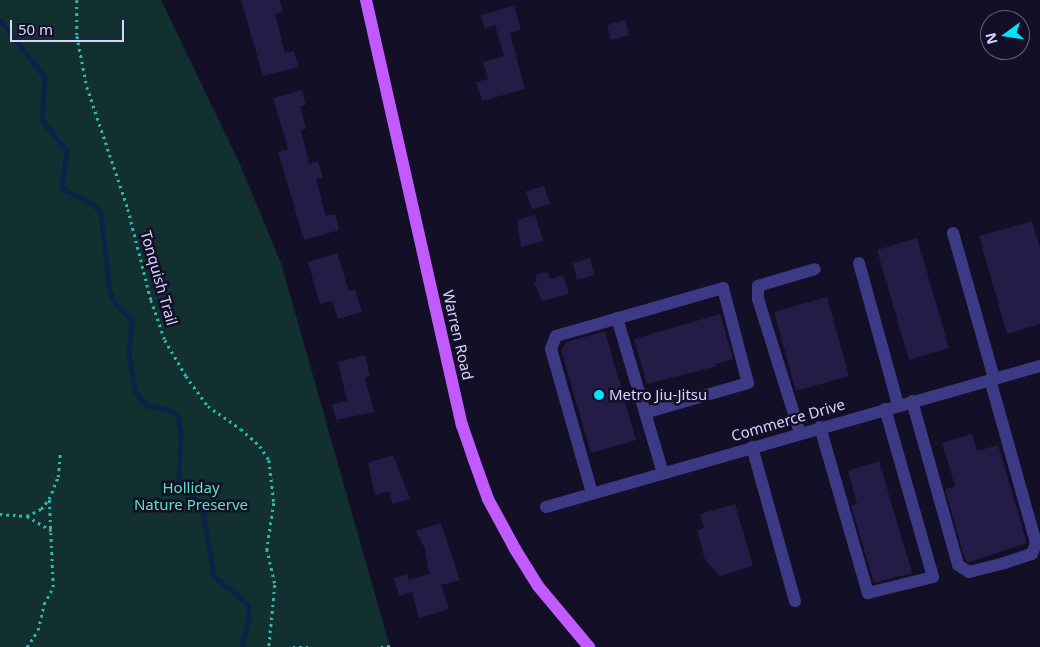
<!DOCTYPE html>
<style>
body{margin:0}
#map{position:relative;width:1040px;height:647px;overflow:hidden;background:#130f26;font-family:"Noto Sans",sans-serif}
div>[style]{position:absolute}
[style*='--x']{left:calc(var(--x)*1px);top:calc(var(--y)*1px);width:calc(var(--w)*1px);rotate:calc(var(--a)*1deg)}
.green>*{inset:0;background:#12302f}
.stream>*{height:4.5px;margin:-2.25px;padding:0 2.25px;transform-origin:2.25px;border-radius:2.25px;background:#0c2248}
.building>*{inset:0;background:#241b47}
.path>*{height:2.5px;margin-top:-1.25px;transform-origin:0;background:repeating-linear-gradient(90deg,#2fb8b0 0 2.5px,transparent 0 6.5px)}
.minor>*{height:12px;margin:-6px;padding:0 6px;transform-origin:6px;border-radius:6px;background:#3d3a85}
.major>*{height:12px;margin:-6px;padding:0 6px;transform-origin:6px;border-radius:6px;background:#c25bff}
.dots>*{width:14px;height:14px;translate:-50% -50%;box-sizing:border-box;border:2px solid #130f26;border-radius:50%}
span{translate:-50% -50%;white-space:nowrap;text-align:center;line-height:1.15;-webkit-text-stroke:5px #130f26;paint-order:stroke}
.street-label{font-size:15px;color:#d9d4ff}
.poi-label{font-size:15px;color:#d9d4ff}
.left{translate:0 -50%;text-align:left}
.park-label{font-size:15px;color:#5fe0c0}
.north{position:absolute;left:980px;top:10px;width:50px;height:50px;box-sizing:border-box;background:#130f26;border:1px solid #625e7d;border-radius:50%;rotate:256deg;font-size:14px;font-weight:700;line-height:20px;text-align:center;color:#d9d4ff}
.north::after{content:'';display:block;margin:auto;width:18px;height:22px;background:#00e5ff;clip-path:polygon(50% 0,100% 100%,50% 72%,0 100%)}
.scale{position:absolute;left:10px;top:20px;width:114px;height:22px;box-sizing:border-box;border:2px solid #d9d4ff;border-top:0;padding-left:6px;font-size:15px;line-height:18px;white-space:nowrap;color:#d9d4ff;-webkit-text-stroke:4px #130f26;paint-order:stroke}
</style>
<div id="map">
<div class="green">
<i style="clip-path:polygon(0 0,161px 0,238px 160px,281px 263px,390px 647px,0 647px)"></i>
</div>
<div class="stream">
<i style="--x:0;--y:20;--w:73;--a:51.7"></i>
<i style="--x:45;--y:77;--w:43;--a:94"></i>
<i style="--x:42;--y:120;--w:40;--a:51"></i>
<i style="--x:67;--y:151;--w:37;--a:98"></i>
<i style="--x:62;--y:188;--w:36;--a:27"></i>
<i style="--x:94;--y:204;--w:12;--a:55"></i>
<i style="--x:101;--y:214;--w:79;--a:83.4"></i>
<i style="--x:110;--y:292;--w:13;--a:63"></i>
<i style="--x:116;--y:304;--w:23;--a:45"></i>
<i style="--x:132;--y:320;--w:36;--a:95"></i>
<i style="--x:129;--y:356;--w:37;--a:79"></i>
<i style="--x:136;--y:392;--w:16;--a:52"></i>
<i style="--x:146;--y:405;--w:25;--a:12"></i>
<i style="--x:170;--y:410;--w:10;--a:37"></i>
<i style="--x:178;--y:416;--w:17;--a:80"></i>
<i style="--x:181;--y:433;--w:49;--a:92.3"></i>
<i style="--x:179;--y:482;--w:33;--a:46"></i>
<i style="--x:202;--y:506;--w:71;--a:80.3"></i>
<i style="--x:214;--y:576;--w:44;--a:39.5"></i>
<i style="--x:248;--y:604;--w:13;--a:86"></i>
<i style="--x:249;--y:617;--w:31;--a:103"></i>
</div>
<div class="building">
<i style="clip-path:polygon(241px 0,280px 0,283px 12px,275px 14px,285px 53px,294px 51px,299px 67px,263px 76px)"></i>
<i style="clip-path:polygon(514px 6px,521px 30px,510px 33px,525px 89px,482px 101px,476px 82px,488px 79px,483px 62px,504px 56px,495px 25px,485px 28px,481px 15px)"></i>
<i style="clip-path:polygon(625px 20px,629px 35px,611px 40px,607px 25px)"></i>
<i style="clip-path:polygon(302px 90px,306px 105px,300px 106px,306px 129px,301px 130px,309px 164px,318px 161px,323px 178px,316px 179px,326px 216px,335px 214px,339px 230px,304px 240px,278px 152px,288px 149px,273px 98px)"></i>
<i style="clip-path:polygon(544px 186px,550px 204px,532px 209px,526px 191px)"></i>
<i style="clip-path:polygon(535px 215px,543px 241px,521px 247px,517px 220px)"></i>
<i style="clip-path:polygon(1032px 221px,1040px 248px,1040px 324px,1007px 334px,979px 236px)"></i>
<i style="clip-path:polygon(917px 238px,949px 348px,909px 360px,877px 250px)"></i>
<i style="clip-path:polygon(337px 253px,349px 291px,355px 290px,362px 312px,338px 319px,332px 301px,320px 304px,308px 262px)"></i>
<i style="clip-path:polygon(590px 258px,595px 275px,577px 280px,573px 263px)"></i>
<i style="clip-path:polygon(548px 272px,550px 279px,563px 275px,569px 294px,542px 301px,534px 283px,537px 282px,535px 275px)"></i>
<i style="clip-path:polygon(827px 297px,849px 376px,796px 391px,774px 312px)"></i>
<i style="clip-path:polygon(720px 314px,733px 359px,716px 364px,717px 366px,647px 384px,634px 339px)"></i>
<i style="clip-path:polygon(605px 331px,636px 440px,591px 453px,561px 350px,567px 342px)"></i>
<i style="clip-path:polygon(365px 355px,370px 376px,365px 378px,374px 412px,336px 420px,332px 404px,347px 401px,338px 362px)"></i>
<i style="clip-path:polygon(972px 434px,977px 451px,998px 445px,1027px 543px,969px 562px,965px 560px,945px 489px,955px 486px,942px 443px)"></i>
<i style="clip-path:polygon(393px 455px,410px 499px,392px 504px,389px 491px,375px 495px,368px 463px)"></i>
<i style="clip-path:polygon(879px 461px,912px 573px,874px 583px,851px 506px,857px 504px,848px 471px)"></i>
<i style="clip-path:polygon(735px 504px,753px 566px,720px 576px,705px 560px,697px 530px,704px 528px,700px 514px)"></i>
<i style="clip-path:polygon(441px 523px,460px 580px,441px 585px,449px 609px,419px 618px,412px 592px,399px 596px,394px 578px,407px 574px,409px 580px,429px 574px,425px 549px,416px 531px)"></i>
</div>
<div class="path">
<i style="--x:77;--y:0;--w:36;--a:90"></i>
<i style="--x:77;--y:36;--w:52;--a:78.9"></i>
<i style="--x:87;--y:87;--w:129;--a:71.4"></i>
<i style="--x:128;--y:209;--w:94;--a:75.8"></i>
<i style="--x:151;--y:300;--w:42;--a:70.7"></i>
<i style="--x:165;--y:340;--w:42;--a:59.7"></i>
<i style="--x:186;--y:376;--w:37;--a:54"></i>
<i style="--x:208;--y:406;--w:40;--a:34.9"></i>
<i style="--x:241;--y:429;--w:25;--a:42"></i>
<i style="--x:260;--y:446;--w:17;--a:57"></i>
<i style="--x:269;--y:460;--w:43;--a:83.4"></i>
<i style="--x:274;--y:503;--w:47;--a:98.7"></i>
<i style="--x:267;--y:549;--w:37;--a:77"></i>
<i style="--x:275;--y:585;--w:62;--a:95.5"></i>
<i style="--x:0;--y:514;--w:27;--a:4"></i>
<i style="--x:27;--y:516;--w:29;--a:31"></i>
<i style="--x:27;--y:516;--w:16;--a:-27"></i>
<i style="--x:41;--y:509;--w:13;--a:-51"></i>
<i style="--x:27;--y:647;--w:20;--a:-57"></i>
<i style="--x:38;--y:630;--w:27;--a:-77"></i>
<i style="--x:44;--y:604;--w:19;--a:-62"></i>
<i style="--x:53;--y:587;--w:88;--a:-92.6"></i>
<i style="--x:49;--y:499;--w:24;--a:-68"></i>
<i style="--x:58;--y:477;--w:23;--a:-85"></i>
<i style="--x:293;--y:647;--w:19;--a:0"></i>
<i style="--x:381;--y:647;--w:9;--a:-6"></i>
</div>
<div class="minor">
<i style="--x:953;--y:233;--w:151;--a:74.2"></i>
<i style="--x:859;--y:263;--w:147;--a:74.6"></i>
<i style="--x:617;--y:318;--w:162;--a:73.5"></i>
<i style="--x:912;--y:401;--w:170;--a:74.3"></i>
<i style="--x:958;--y:565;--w:13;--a:32"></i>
<i style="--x:969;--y:572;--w:36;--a:-14"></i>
<i style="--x:1004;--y:563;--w:29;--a:-18"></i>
<i style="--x:1032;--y:554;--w:12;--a:-70"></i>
<i style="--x:1036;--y:543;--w:170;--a:-105.7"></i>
<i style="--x:820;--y:427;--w:173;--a:73.9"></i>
<i style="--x:868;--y:593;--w:67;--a:-13.8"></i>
<i style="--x:933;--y:577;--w:175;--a:-105.9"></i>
<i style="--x:800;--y:433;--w:140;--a:-107.4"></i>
<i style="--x:758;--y:299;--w:13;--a:-90"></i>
<i style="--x:758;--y:286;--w:59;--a:-16.6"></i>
<i style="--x:752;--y:447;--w:160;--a:74.4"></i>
<i style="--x:592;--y:493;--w:150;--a:-105.9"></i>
<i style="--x:551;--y:349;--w:14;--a:-69"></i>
<i style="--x:556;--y:336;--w:174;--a:-16"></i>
<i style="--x:723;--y:288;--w:98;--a:75.3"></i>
<i style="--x:748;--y:383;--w:107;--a:163.8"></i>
<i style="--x:546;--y:507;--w:514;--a:-15.93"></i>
</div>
<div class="major">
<i style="--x:366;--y:0;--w:436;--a:77.3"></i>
<i style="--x:462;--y:425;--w:37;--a:71"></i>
<i style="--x:474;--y:460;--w:41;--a:70.3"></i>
<i style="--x:488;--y:499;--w:57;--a:61.6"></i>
<i style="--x:515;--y:549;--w:44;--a:58.1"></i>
<i style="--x:538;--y:586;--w:80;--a:50.1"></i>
</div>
<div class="dots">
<i style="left:599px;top:395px;background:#00e5ff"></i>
</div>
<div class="street-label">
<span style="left:159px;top:278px;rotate:74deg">Tonquish Trail</span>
<span style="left:458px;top:335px;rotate:77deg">Warren Road</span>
<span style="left:788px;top:420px;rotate:-16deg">Commerce Drive</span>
</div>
<div class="poi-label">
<span class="left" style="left:609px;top:395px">Metro Jiu-Jitsu</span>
</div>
<div class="park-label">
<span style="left:191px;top:496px">Holliday<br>Nature Preserve</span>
</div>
<div class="north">N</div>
<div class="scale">50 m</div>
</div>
